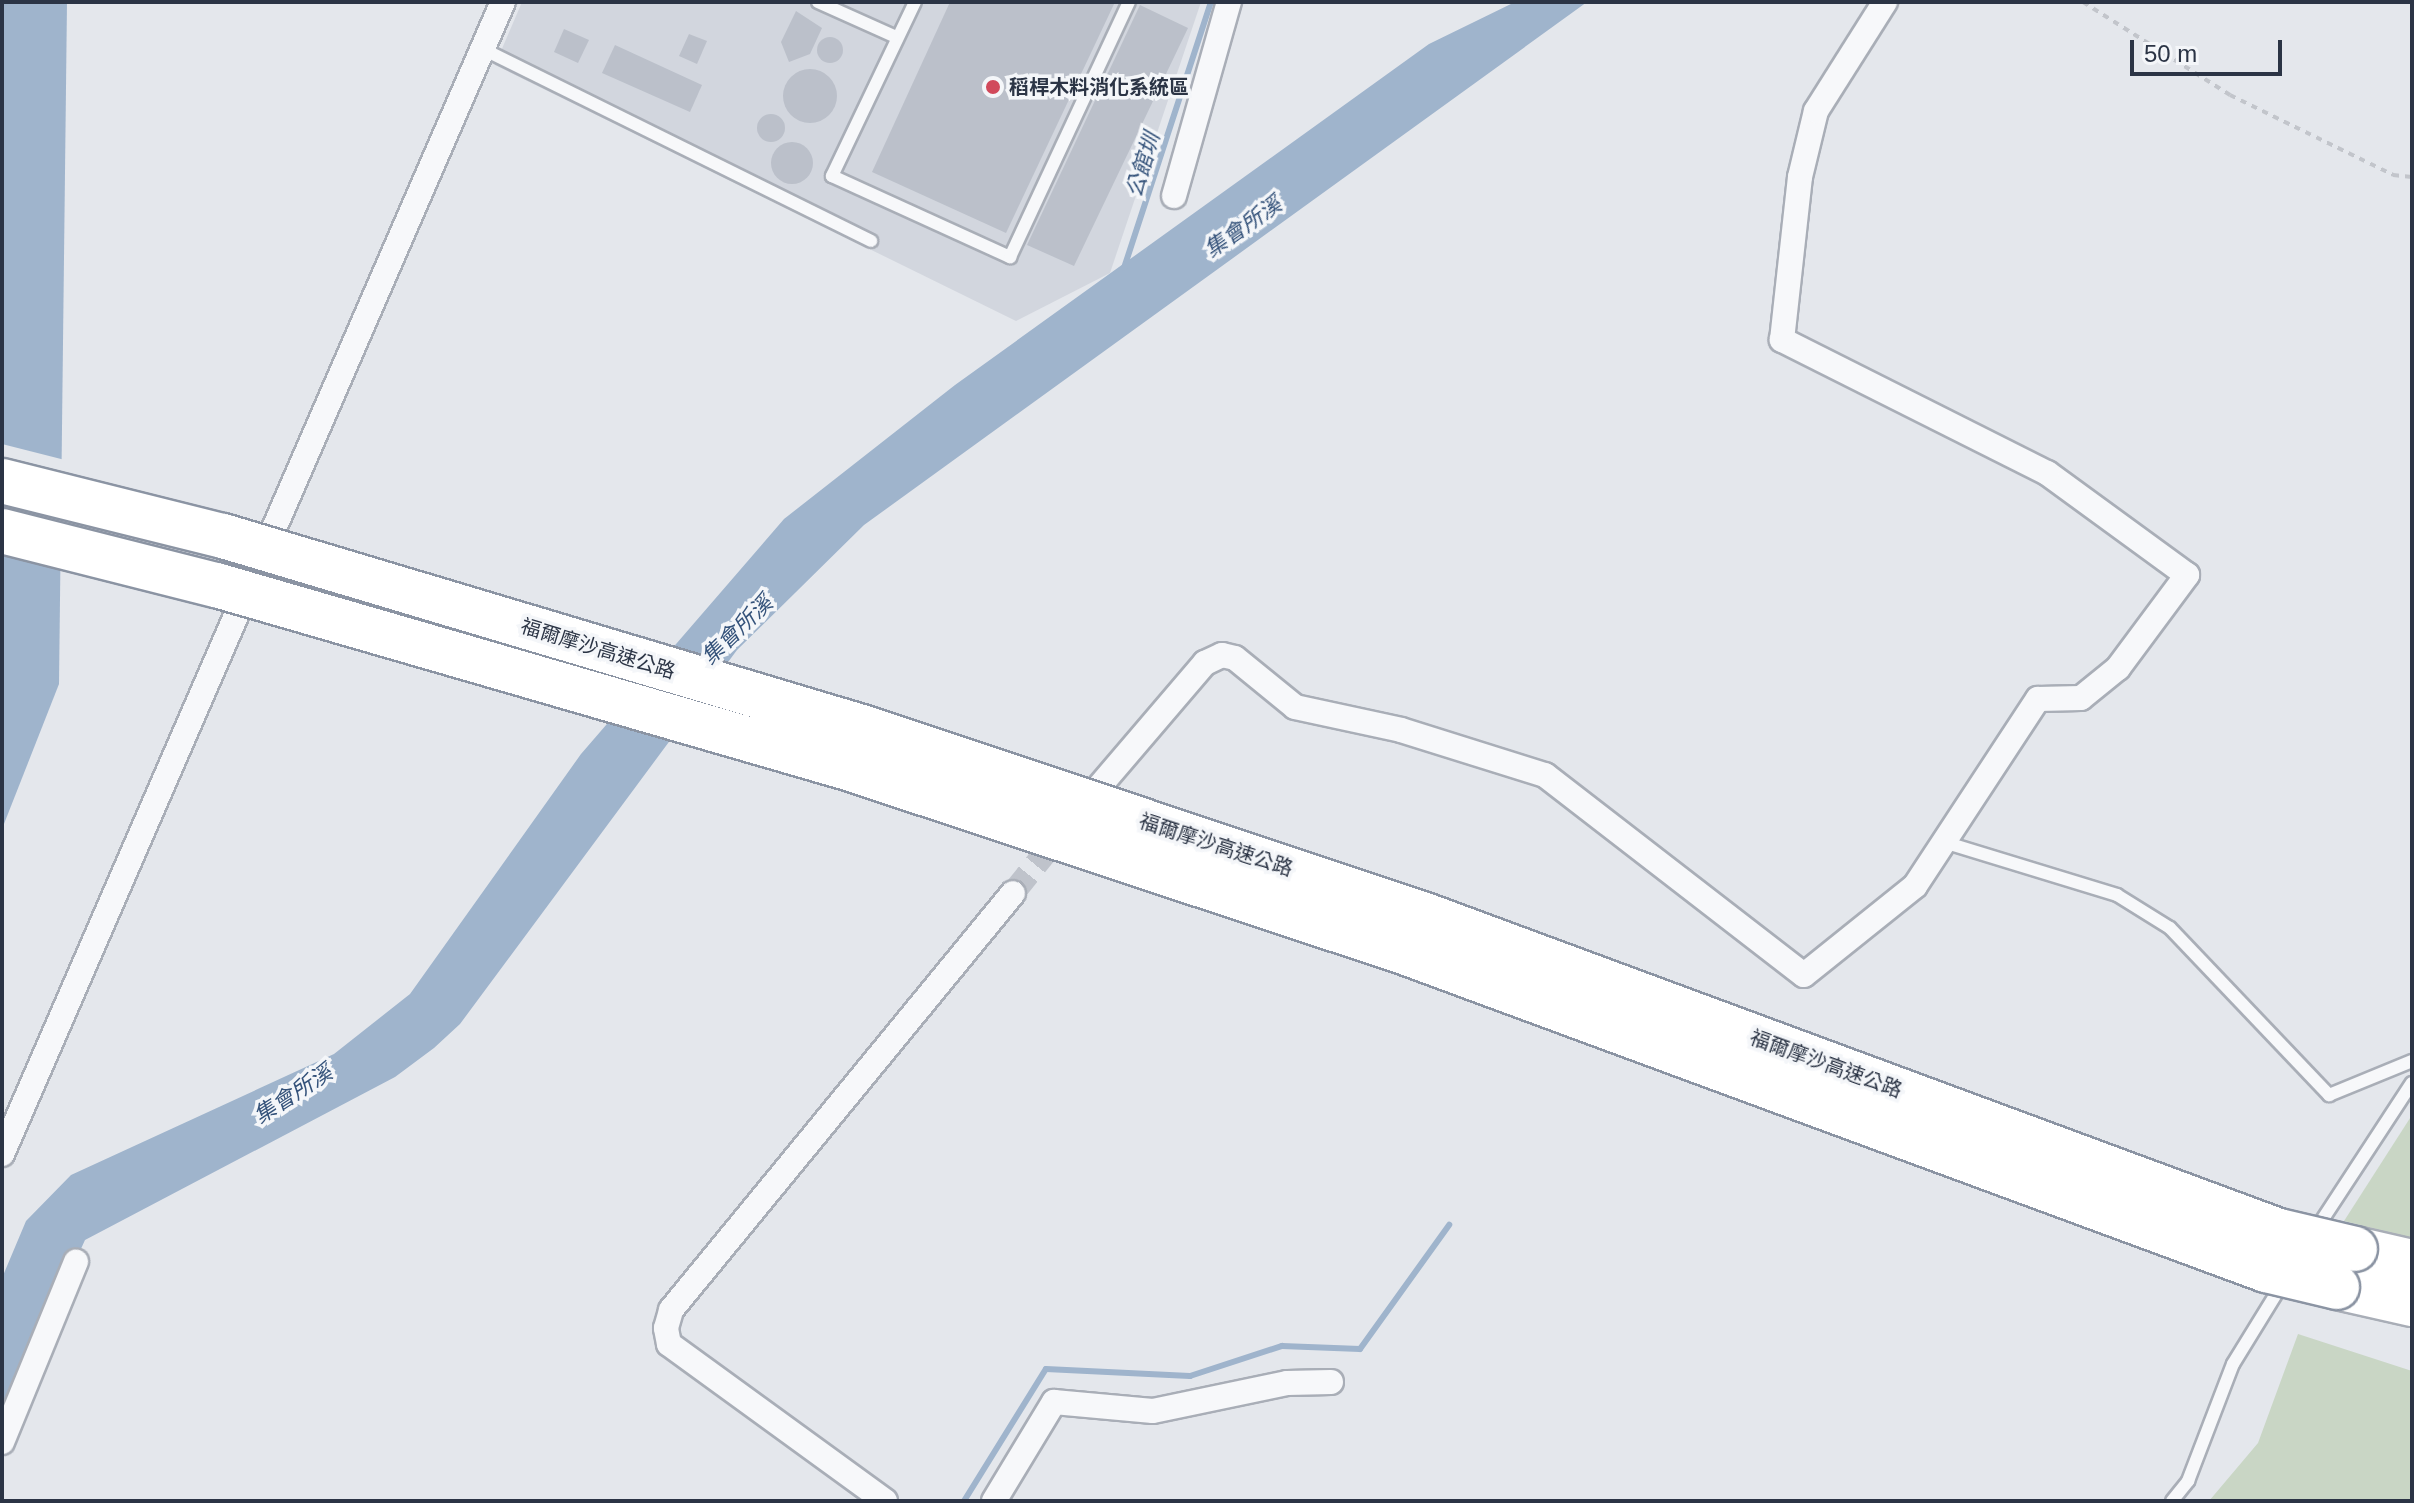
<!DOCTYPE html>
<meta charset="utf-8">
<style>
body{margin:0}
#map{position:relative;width:2414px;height:1503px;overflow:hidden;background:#e4e7ec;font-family:Arial,"Noto Sans TC",sans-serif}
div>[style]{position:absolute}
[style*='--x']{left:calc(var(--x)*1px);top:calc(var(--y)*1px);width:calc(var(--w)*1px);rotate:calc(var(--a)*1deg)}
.built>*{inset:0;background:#d2d6de}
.green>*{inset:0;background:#c9d6c5}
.water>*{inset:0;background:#9fb4cc}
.pier>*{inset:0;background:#e4e7ec}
.stream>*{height:6px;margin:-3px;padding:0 3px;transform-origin:3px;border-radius:3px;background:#9fb4cc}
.building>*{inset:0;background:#bbc0ca}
.round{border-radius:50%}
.minor-tunnel>*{height:24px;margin-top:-12px;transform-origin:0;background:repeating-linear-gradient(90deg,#bfc3cb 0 24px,transparent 0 36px)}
.path>*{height:4px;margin-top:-2px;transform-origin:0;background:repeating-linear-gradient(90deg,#c2c5cb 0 6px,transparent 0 12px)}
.roads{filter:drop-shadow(2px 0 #a9aeb7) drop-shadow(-2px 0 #a9aeb7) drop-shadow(0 2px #a9aeb7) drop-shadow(0 -2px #a9aeb7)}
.service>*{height:12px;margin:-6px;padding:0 6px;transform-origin:6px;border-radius:6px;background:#f7f8fa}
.minor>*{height:24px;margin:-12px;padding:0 12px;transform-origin:12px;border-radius:12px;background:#f7f8fa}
.motorway>*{height:44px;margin:-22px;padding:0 22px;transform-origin:22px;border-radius:22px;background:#fff}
.bridges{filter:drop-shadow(2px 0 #8b94a3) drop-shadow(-2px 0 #8b94a3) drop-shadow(0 2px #8b94a3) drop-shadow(0 -2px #8b94a3)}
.motorway-bridge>*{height:44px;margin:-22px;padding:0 22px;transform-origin:22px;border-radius:22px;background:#fff}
.dots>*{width:22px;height:22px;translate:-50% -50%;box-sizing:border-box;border:4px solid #f4f6f9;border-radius:50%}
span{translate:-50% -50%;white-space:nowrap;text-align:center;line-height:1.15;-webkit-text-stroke:7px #f4f6f9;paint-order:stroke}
.poi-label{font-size:20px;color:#2b3445;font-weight:700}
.left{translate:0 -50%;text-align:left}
.street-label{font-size:20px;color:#2b3445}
.water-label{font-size:22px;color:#34527a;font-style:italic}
.frame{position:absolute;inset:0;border:4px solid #2b3445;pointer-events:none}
.scale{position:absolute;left:2130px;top:40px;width:152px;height:36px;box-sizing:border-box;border:4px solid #2b3445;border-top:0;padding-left:10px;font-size:24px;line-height:28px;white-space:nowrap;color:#2b3445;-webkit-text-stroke:6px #f4f6f9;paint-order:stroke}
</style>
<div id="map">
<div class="built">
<i style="clip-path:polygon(522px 2px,1201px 2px,1110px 273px,1016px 321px,495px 65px)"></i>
</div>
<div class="green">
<i style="clip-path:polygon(2412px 1115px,2412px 1238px,2344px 1221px)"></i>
<i style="clip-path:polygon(2298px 1334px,2412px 1371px,2412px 1501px,2209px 1501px,2258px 1443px)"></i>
</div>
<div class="water">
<i style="clip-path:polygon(2px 2px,67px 2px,59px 684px,2px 829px)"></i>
<i style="clip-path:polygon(1515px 2px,1587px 2px,864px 525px,737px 650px,460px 1024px,434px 1048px,395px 1077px,85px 1240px,2px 1422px,2px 1278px,26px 1221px,71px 1175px,334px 1054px,410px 994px,581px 754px,784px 519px,955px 385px,1429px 44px)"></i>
</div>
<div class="pier">
<i style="clip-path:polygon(2px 444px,65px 460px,64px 562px,2px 546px)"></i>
</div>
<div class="stream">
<i style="--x:1124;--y:268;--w:280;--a:-71.9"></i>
<i style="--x:964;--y:1501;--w:155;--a:-58.2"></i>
<i style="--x:1046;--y:1369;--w:144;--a:2.8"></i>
<i style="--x:1190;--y:1376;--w:97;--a:-18.1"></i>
<i style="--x:1282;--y:1346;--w:78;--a:2.2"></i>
<i style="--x:1360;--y:1349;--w:153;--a:-54.3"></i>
</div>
<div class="building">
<i style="clip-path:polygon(950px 2px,1115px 2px,1006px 233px,872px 172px)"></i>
<i style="clip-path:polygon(1140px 5px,1188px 28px,1074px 266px,1027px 245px)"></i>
<i style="clip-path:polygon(796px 11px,822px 28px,810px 54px,789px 62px,781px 42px)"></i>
<i style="clip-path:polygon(564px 29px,589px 40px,578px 63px,554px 52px)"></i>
<i style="clip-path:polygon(689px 34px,707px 41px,697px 64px,679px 56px)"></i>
<i class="round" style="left:817px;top:37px;width:26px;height:26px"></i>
<i style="clip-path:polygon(615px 45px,702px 85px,690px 112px,602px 73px)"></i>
<i class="round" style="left:783px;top:69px;width:54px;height:54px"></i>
<i class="round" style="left:757px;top:114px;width:28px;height:28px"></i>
<i class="round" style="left:771px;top:142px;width:42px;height:42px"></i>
</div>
<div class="minor-tunnel">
<i style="--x:1013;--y:893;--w:78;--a:-51.2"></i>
</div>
<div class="path">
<i style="--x:2083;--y:2;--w:174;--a:32.3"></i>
<i style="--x:2230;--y:95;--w:182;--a:26.1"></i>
<i style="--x:2393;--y:175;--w:19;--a:6"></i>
</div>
<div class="roads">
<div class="service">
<i style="--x:818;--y:2;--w:85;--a:24.2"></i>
<i style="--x:915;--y:2;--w:193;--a:115.5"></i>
<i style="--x:832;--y:176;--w:196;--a:24.5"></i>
<i style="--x:1010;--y:257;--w:281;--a:-65"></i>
<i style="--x:483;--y:49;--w:433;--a:26.3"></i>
<i style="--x:1947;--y:843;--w:178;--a:17"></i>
<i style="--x:2117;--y:895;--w:62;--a:31.9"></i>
<i style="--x:2170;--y:928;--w:231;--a:46.4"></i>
<i style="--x:2329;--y:1095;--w:90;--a:-22.3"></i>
<i style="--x:2315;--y:1231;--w:177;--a:-56.8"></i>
<i style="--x:2172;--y:1501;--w:26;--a:-51"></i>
<i style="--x:2188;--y:1481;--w:125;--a:-69"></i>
<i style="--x:2233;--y:1364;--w:97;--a:-58.4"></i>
</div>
<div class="minor">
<i style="--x:1174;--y:196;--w:202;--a:-74.2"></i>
<i style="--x:1081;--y:808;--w:191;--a:-49.5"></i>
<i style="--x:1205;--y:663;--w:19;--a:-25"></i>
<i style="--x:1222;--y:655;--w:13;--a:13"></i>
<i style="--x:1235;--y:658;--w:77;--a:39.2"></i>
<i style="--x:1295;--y:707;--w:108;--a:12.2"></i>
<i style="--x:1401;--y:730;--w:151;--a:17.4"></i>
<i style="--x:1545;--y:775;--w:327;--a:37.7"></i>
<i style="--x:1804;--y:975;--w:142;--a:-38.7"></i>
<i style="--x:1915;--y:886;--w:224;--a:-56.7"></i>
<i style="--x:2038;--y:699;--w:43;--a:-1.3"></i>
<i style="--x:2081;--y:698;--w:48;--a:-39"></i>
<i style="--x:2118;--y:668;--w:116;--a:-53.4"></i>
<i style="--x:2187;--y:575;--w:173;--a:-143.9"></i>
<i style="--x:2047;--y:473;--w:297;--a:-153.3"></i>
<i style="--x:1782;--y:340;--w:164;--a:-83.7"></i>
<i style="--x:1800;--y:177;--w:68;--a:-76.4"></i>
<i style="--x:1816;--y:111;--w:129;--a:-57.7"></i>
<i style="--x:2;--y:1154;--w:1256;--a:-66.5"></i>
<i style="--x:2;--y:1442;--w:195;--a:-67.7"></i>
<i style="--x:885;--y:1501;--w:267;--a:-144"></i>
<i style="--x:669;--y:1344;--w:16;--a:-101"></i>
<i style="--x:666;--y:1328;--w:19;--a:-74"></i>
<i style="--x:671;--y:1310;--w:539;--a:-50.64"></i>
<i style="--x:994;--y:1501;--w:116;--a:-58.8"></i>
<i style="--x:1054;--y:1402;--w:99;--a:5.2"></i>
<i style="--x:1153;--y:1411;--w:137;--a:-11.8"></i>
<i style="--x:1287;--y:1383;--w:44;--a:-1.3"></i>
</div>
<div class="motorway">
<i style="--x:2355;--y:1249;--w:58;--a:12.8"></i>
<i style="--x:2337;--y:1287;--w:77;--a:12.8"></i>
</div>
</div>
<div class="bridges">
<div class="motorway-bridge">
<i style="--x:2;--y:481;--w:228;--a:14"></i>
<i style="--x:223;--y:536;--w:670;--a:16.65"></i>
<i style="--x:865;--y:728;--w:590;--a:18.47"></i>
<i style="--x:1425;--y:915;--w:911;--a:20.31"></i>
<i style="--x:2279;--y:1231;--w:78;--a:13.3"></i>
<i style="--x:2;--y:531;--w:221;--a:14.2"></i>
<i style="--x:216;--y:585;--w:658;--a:16.15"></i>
<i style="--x:848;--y:768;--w:586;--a:18.31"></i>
<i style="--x:1404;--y:952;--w:919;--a:20.25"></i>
<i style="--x:2266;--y:1270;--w:73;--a:13.5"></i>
</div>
</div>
<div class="dots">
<i style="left:993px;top:87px;background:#d1495b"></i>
</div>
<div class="poi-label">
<span class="left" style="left:1009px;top:87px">稻桿木料消化系統區</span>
</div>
<div class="street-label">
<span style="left:598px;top:649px;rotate:17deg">福爾摩沙高速公路</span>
<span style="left:1216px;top:845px;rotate:18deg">福爾摩沙高速公路</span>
<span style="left:1826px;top:1064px;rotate:20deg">福爾摩沙高速公路</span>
</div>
<div class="water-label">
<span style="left:1143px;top:165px;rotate:-73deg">公館圳</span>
<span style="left:1243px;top:227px;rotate:-35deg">集會所溪</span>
<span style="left:737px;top:630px;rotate:-44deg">集會所溪</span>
<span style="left:293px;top:1094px;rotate:-33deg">集會所溪</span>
</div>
<div class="frame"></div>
<div class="scale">50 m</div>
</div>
